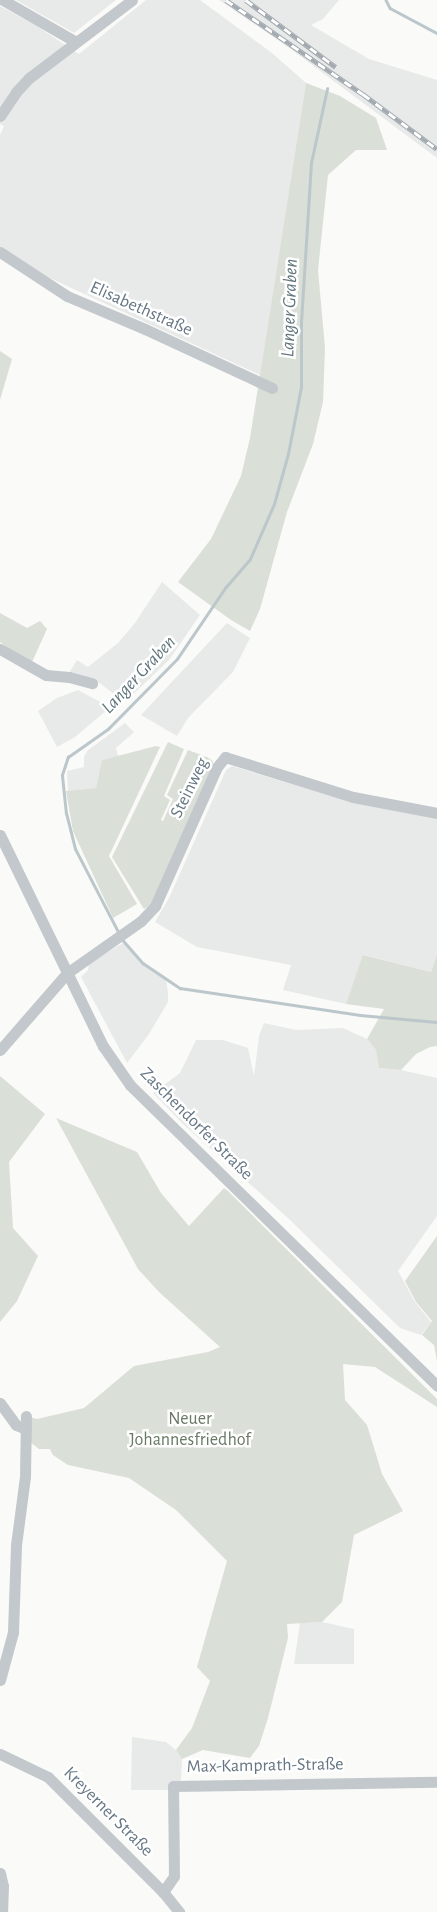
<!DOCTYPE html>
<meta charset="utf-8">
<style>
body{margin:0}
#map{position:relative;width:437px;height:1912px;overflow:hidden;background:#fafaf8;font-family:"Alegreya Sans",sans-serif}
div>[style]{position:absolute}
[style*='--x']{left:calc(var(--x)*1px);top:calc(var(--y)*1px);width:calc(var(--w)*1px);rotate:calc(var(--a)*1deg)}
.built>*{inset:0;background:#e8e9e9}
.green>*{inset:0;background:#dadfd7}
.stream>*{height:2.5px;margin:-1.25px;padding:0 1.25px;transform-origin:1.25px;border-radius:1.25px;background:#bbc7cb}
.minor>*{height:11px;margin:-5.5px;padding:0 5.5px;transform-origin:5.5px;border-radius:5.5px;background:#c3c8cc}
.rail>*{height:4.5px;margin-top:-2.25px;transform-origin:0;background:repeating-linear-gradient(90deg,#fff 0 8px,#a2aab0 0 16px);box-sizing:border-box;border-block:1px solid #a2aab0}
span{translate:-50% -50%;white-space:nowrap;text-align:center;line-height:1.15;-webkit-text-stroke:5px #fff;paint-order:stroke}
.street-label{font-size:18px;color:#657683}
.park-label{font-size:18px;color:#687a64}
.water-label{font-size:19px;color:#60757c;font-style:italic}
</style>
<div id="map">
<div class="built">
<i style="clip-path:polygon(16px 0,116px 0,74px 33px)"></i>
<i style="clip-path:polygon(146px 0,200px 0,272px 53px,306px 83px,260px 375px,0 255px,0 135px,4px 126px,0 124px,0 6px,35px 25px,79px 54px)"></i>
<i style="clip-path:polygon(219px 0,339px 0,323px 19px,311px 25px,369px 59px,437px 80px,437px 158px,288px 47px)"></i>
<i style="clip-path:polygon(162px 582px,200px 615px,169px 660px,125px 702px,94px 679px,69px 673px,77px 660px,88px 667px,118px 643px,135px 623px)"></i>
<i style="clip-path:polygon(227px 623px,250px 638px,233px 672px,188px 718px,177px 736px,141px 715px)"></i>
<i style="clip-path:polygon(78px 690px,102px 703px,107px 710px,75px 737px,57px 747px,38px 711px,57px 698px)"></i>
<i style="clip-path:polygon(125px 723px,134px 732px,116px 748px,118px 756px,102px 760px,96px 788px,68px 791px,67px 771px,84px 767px,84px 757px,87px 751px)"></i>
<i style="clip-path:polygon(232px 766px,353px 803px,437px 818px,437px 954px,431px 972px,364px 955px,346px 1004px,283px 990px,291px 965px,197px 947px,155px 922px,169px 898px,226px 770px)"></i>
<i style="clip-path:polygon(125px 942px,143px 963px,166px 979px,168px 993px,168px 1002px,149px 1034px,127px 1063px,81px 977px,88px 970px,89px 963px)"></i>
<i style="clip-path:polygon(264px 1023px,296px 1030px,343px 1028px,367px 1039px,376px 1050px,379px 1068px,401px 1070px,437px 1078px,437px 1216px,398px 1271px,415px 1302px,431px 1322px,421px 1335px,400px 1328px,289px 1219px,182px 1123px,153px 1093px,180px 1073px,196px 1040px,223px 1040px,248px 1048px,254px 1076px,259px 1036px)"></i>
<i style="clip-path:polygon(322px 1622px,354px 1629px,354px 1664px,294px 1664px,300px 1623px)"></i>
<i style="clip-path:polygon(132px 1737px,166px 1742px,176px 1750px,182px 1759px,181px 1780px,168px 1790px,131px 1790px)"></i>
</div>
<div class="green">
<i style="clip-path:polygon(306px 83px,340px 96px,376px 118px,387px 150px,356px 150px,328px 175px,318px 270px,325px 348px,323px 402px,313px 444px,287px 512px,260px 609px,250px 631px,231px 620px,178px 582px,211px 539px,241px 476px,250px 438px)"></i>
<i style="clip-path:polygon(0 351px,12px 359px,0 400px)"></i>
<i style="clip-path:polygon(0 613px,27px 628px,40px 621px,47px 629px,32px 662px,17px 655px,0 642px)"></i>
<i style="clip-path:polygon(168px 742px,184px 749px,164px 796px,170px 800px,161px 820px,163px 821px,173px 799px,167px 795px,188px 750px,207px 757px,213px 761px,213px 766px,166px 878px,149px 906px,144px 909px,112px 857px)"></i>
<i style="clip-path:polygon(156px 746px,160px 747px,109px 856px,137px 904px,113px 918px,73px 831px,66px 791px,96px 788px,102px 760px)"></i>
<i style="clip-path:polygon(437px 954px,437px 1046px,430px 1047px,416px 1054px,401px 1070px,379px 1068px,376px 1050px,367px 1039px,384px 1009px,346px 1004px,363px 955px,431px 972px)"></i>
<i style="clip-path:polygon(0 1076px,45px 1114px,9px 1162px,13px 1228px,38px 1256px,17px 1301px,0 1322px)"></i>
<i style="clip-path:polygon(56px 1118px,137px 1152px,161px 1193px,189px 1226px,224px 1188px,228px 1191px,437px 1399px,437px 1407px,375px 1367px,343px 1364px,345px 1400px,367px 1425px,382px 1474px,403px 1511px,354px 1535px,342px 1602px,322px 1622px,287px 1624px,288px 1638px,268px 1718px,259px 1746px,250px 1758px,203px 1750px,182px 1759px,176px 1750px,192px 1728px,210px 1681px,197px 1667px,227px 1561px,176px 1510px,129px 1478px,68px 1465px,53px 1455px,50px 1449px,39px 1449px,30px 1442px,30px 1417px,37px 1419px,84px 1408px,134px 1366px,208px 1352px,220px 1347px,159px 1292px,138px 1269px)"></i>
<i style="clip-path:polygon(437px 1236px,437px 1361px,434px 1345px,422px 1335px,432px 1321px,416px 1302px,405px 1281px)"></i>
</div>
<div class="stream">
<i style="--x:386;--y:0;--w:9;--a:63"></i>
<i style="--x:390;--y:8;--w:53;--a:28"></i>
<i style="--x:118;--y:932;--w:93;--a:-117.4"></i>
<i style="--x:75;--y:849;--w:36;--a:-104"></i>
<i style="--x:66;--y:814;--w:39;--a:-96"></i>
<i style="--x:62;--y:775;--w:19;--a:-72"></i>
<i style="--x:68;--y:757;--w:49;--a:-35"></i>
<i style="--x:108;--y:729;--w:98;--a:-45.4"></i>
<i style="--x:177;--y:659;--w:86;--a:-55.9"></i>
<i style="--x:225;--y:588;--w:38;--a:-49"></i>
<i style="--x:250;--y:559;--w:60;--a:-66.4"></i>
<i style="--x:274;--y:504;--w:52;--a:-74.4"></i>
<i style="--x:288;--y:454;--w:68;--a:-79"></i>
<i style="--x:301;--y:387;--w:65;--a:-90"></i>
<i style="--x:301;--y:322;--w:159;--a:-86.4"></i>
<i style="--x:311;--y:163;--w:76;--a:-77.8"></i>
<i style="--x:122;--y:939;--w:32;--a:49"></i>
<i style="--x:143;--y:963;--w:45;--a:34"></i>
<i style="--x:180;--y:988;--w:182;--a:8.5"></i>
<i style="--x:360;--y:1015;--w:77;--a:5.2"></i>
</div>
<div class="minor">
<i style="--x:3;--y:0;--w:84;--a:29.9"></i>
<i style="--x:0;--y:116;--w:29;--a:-56"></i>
<i style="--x:16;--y:92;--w:19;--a:-47"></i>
<i style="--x:29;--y:78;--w:129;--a:-37.1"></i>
<i style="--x:0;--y:252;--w:80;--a:33.3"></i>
<i style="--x:67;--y:296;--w:85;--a:22.9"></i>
<i style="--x:145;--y:329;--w:140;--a:24.9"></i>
<i style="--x:0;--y:649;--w:53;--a:29.5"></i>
<i style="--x:46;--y:675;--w:23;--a:5"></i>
<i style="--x:69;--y:677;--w:24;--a:15"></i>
<i style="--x:0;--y:835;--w:235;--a:64"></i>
<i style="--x:103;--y:1046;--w:47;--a:55.3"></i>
<i style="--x:130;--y:1085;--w:430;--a:44.4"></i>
<i style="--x:0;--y:1050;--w:102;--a:-49"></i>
<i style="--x:67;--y:973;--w:90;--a:-35.1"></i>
<i style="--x:141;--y:921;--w:21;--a:-47"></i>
<i style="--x:155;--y:906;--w:152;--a:-66"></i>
<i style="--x:217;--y:767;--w:13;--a:-51"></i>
<i style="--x:225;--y:757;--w:134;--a:17.4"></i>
<i style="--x:353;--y:797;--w:86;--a:10.8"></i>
<i style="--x:0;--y:1403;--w:27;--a:54"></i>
<i style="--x:16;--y:1425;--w:11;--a:22"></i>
<i style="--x:0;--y:1680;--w:50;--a:-74.8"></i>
<i style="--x:13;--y:1632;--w:87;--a:-88"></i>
<i style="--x:16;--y:1545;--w:69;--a:-82.5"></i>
<i style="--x:25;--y:1477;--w:61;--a:-89.1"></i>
<i style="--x:0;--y:1754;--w:53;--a:25.6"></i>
<i style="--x:48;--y:1777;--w:163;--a:45"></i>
<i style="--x:163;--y:1892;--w:26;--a:51"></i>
<i style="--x:0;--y:1873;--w:13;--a:77"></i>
<i style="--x:3;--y:1886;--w:26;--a:92"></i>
<i style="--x:163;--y:1892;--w:19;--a:-55"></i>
<i style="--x:174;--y:1876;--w:90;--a:-90.6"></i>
<i style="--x:173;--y:1786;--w:264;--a:-0.9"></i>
</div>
<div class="rail">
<i style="--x:226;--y:0;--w:166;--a:34.5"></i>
<i style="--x:363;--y:94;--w:92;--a:36.6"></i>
<i style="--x:246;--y:0;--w:112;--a:36.7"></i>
</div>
<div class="street-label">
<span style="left:141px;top:309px;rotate:24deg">Elisabethstraße</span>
<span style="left:190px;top:788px;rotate:-64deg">Steinweg</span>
<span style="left:196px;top:1124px;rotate:45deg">Zaschendorfer Straße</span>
<span style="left:265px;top:1766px;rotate:-1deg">Max-Kamprath-Straße</span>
<span style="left:108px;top:1812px;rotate:45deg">Kreyerner Straße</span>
</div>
<div class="park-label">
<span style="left:190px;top:1430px">Neuer<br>Johannesfriedhof</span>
</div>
<div class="water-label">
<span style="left:290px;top:308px;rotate:-88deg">Langer Graben</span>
<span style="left:139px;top:675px;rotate:-47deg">Langer Graben</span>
</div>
</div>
